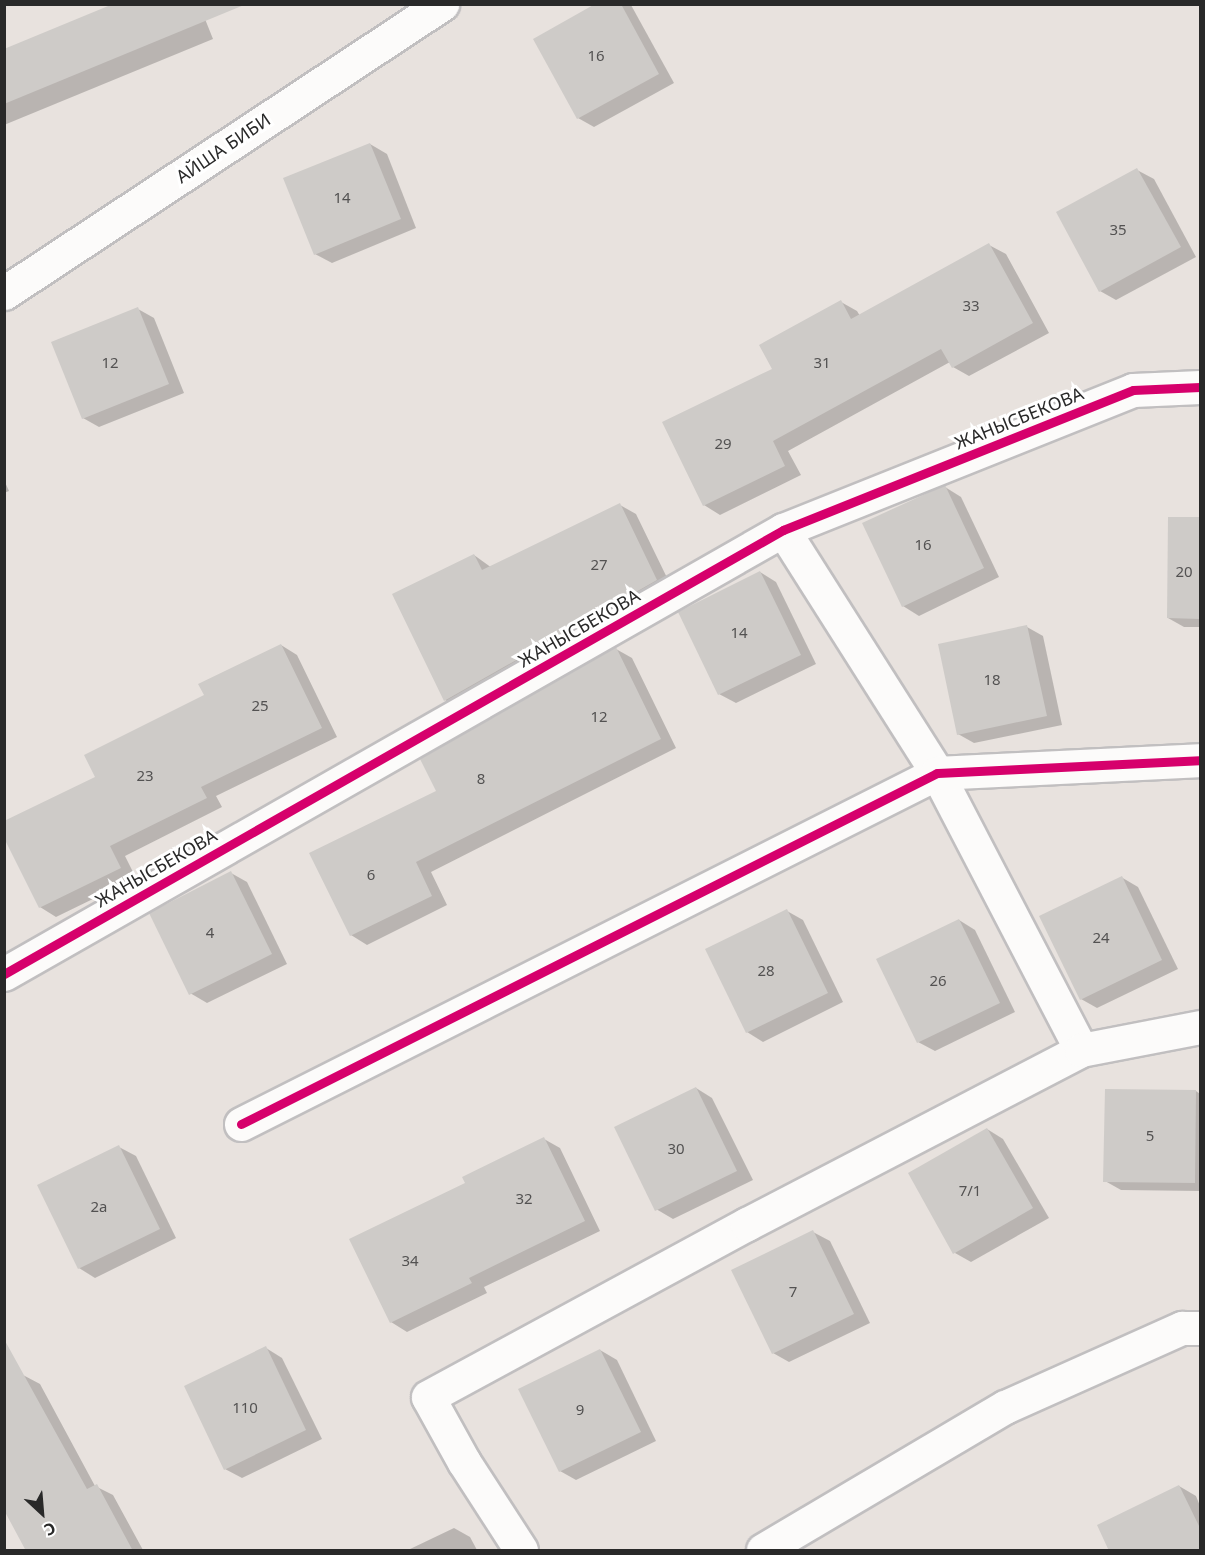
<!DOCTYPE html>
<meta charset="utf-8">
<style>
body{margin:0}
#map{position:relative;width:1205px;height:1555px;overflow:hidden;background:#e8e2de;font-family:"Noto Sans",sans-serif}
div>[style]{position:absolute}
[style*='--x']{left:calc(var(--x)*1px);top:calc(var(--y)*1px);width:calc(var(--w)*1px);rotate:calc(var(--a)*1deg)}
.shadow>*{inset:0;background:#0003}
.building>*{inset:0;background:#cecbc8}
.roads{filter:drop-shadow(2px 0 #c1bfc0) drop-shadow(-2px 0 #c1bfc0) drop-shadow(0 2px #c1bfc0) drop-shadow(0 -2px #c1bfc0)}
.minor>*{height:33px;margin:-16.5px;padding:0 16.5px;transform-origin:16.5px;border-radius:16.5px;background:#fcfbfa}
.cycleway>*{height:9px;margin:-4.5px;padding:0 4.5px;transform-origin:4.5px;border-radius:4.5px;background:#d6006c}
span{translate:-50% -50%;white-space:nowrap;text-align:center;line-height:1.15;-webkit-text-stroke:6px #fff;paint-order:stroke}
.number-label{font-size:15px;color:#535252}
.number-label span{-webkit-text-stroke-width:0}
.street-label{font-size:18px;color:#292929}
.frame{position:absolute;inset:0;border:6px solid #292929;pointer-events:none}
.north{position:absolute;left:12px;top:1483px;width:60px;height:60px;-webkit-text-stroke:4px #fff;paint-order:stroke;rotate:154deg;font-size:16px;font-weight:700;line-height:24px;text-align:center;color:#292929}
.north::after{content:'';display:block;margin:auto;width:21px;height:27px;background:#292929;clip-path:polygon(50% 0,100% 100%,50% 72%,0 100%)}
</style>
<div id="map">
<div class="shadow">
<i style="clip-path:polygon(117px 4px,199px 4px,213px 39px,4px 125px,4px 51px)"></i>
<i style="clip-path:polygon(598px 4px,631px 5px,674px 83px,594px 127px,578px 118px)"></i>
<i style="clip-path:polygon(370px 144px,387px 154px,416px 228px,332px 263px,315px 254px)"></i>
<i style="clip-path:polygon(1137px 170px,1154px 179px,1196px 257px,1116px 300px,1100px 291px)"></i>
<i style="clip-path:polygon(989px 245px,1006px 254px,1049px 333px,969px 376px,953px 367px,950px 362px,788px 451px,801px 475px,720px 515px,704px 505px,774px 369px,841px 302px,857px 311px,860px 316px)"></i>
<i style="clip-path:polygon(138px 309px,154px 318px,184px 393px,99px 427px,83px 418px)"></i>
<i style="clip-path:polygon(4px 480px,9px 491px,4px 493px)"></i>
<i style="clip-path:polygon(945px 487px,961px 497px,999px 577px,919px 616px,903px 606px)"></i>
<i style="clip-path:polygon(620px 505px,636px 514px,673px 590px,462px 710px,445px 700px,394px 595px,474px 555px,492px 568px)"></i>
<i style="clip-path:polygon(1169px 526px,1200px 527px,1200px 627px,1184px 627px,1168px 618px)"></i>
<i style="clip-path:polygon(760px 572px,776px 582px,816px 664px,736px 703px,719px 694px)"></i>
<i style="clip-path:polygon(1027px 627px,1043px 636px,1062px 725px,974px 743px,958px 734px)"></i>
<i style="clip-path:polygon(281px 645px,297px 655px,337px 737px,216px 796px,222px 807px,125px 856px,136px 878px,56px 917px,40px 907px,97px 778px,206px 696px)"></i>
<i style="clip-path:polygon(616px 649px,632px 658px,676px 748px,431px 872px,447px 905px,367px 945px,351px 935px,438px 792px)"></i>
<i style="clip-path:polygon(231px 873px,247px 882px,287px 964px,207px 1003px,190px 993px)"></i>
<i style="clip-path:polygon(1121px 877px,1138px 887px,1178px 969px,1097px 1008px,1081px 999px)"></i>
<i style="clip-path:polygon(787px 911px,803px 920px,843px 1002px,763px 1042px,747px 1032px)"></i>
<i style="clip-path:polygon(959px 920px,975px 930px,1015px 1012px,935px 1051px,918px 1042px)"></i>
<i style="clip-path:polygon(696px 1088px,712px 1098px,753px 1180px,673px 1219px,656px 1209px)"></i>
<i style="clip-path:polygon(1196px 1091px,1200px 1094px,1200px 1191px,1121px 1190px,1105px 1181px)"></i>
<i style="clip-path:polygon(987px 1129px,1003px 1139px,1049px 1218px,971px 1262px,955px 1253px)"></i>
<i style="clip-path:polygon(544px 1139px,560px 1148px,600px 1231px,484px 1287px,487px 1293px,407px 1332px,391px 1322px,467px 1183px)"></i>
<i style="clip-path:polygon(119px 1147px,136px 1156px,176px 1238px,95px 1278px,79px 1268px)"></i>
<i style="clip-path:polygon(813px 1232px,830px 1241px,870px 1323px,789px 1362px,773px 1353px)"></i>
<i style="clip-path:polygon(266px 1348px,282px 1358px,322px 1439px,242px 1478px,225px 1469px)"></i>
<i style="clip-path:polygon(600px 1350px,617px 1360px,656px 1441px,576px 1480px,560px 1471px)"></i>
<i style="clip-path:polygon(23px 1375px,40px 1384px,95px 1486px,113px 1495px,143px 1550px,28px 1550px)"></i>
<i style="clip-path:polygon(1179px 1486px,1196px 1496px,1200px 1506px,1200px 1550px,1111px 1550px)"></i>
<i style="clip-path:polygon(454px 1528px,470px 1537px,477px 1550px,408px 1550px)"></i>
</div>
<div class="building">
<i style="clip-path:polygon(113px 4px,244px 5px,4px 104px,4px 49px)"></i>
<i style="clip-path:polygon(595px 4px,621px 4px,659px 74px,577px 119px,533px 39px)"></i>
<i style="clip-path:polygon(370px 143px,401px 219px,314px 255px,283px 178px)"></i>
<i style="clip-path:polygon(1137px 168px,1181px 247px,1099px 292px,1056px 212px)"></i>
<i style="clip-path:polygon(989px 243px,1033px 323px,952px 368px,941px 349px,773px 441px,785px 466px,703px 506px,662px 422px,772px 369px,759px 345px,841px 300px,851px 319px)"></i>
<i style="clip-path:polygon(138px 307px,169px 384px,82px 419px,51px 342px)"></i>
<i style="clip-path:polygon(945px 485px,984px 568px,902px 607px,862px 523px)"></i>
<i style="clip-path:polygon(620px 503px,657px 580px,444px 701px,392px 594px,474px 554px,482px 570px)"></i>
<i style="clip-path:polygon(1168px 517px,1200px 517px,1200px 619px,1167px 618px)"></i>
<i style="clip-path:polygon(760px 571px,801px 655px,718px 695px,678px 612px)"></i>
<i style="clip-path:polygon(1027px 625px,1047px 716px,957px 735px,938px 644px)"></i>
<i style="clip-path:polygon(281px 644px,322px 728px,201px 787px,207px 798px,110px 846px,121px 868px,39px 908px,4px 838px,4px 821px,95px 777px,84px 755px,204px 695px,198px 684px)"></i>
<i style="clip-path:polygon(616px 647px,661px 739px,416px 862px,432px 896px,350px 936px,309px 853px,436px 791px,420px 759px)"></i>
<i style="clip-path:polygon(231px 871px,272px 954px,189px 995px,149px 913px)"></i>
<i style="clip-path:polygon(1122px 876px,1162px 960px,1080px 1000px,1039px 916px)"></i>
<i style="clip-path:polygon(787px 909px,828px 993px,746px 1033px,705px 949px)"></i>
<i style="clip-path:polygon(959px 919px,1000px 1003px,917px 1043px,876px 959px)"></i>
<i style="clip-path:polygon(696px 1087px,737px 1171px,655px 1211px,614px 1127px)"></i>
<i style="clip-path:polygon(1105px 1089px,1196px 1090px,1195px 1183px,1103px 1182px)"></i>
<i style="clip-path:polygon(987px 1128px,1033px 1208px,953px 1254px,908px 1173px)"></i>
<i style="clip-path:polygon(544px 1137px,585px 1221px,469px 1278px,472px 1283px,390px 1323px,349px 1239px,465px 1183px,462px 1177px)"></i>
<i style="clip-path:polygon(119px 1145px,160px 1229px,78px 1269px,37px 1185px)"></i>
<i style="clip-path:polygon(813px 1230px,854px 1314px,772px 1354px,731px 1270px)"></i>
<i style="clip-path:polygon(4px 1339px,87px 1489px,97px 1484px,133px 1551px,26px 1551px,4px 1510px)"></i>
<i style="clip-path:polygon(266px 1346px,306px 1430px,224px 1470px,184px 1386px)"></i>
<i style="clip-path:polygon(600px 1349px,641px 1432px,559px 1472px,518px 1389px)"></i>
<i style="clip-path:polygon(1179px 1485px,1200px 1528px,1200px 1551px,1109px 1551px,1097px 1525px)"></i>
</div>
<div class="roads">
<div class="minor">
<i style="--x:4;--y:293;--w:525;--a:-33.42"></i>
<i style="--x:783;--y:530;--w:288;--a:57.6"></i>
<i style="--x:937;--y:773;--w:312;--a:62.5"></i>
<i style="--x:4;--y:974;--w:897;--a:-29.68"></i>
<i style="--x:783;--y:530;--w:377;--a:-21.8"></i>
<i style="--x:1133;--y:390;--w:67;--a:-2.6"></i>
<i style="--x:241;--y:1124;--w:779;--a:-26.76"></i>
<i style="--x:937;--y:773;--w:263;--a:-2.8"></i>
<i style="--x:521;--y:1550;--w:105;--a:-122.9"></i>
<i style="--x:464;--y:1462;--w:74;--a:-119"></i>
<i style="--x:428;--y:1397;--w:363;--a:-28.5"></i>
<i style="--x:747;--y:1224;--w:377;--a:-27.5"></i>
<i style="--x:1081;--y:1050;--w:121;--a:-10.9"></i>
<i style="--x:763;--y:1550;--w:281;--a:-30.6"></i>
<i style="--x:1005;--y:1407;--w:194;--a:-24.1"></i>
<i style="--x:1182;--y:1328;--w:18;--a:0"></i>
</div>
</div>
<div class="cycleway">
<i style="--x:4;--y:974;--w:897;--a:-29.68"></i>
<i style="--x:783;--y:530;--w:377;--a:-21.8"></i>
<i style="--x:1133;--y:390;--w:67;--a:-2.6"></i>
<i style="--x:241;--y:1124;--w:779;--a:-26.76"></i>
<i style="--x:937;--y:773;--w:263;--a:-2.8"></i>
</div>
<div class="number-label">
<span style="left:596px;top:56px">16</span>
<span style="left:342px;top:198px">14</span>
<span style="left:1118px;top:230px">35</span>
<span style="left:971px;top:306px">33</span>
<span style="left:110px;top:363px">12</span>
<span style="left:822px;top:363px">31</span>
<span style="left:723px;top:444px">29</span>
<span style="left:923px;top:545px">16</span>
<span style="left:599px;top:565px">27</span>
<span style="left:1184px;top:572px">20</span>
<span style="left:739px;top:633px">14</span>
<span style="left:992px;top:680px">18</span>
<span style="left:260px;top:706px">25</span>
<span style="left:599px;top:717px">12</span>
<span style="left:145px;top:776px">23</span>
<span style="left:481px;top:779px">8</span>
<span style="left:371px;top:875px">6</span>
<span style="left:210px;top:933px">4</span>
<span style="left:1101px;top:938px">24</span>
<span style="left:766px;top:971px">28</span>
<span style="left:938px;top:981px">26</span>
<span style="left:1150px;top:1136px">5</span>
<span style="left:676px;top:1149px">30</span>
<span style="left:970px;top:1191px">7/1</span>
<span style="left:524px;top:1199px">32</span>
<span style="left:99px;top:1207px">2а</span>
<span style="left:410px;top:1261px">34</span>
<span style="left:793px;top:1292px">7</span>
<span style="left:245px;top:1408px">110</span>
<span style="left:580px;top:1410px">9</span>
</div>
<div class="street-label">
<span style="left:223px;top:148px;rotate:-34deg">АЙША БИБИ</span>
<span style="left:1019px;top:418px;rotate:-22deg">ЖАНЫСБЕКОВА</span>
<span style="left:579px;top:628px;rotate:-30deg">ЖАНЫСБЕКОВА</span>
<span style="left:156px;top:868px;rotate:-30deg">ЖАНЫСБЕКОВА</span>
</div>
<div class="frame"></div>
<div class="north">С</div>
</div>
